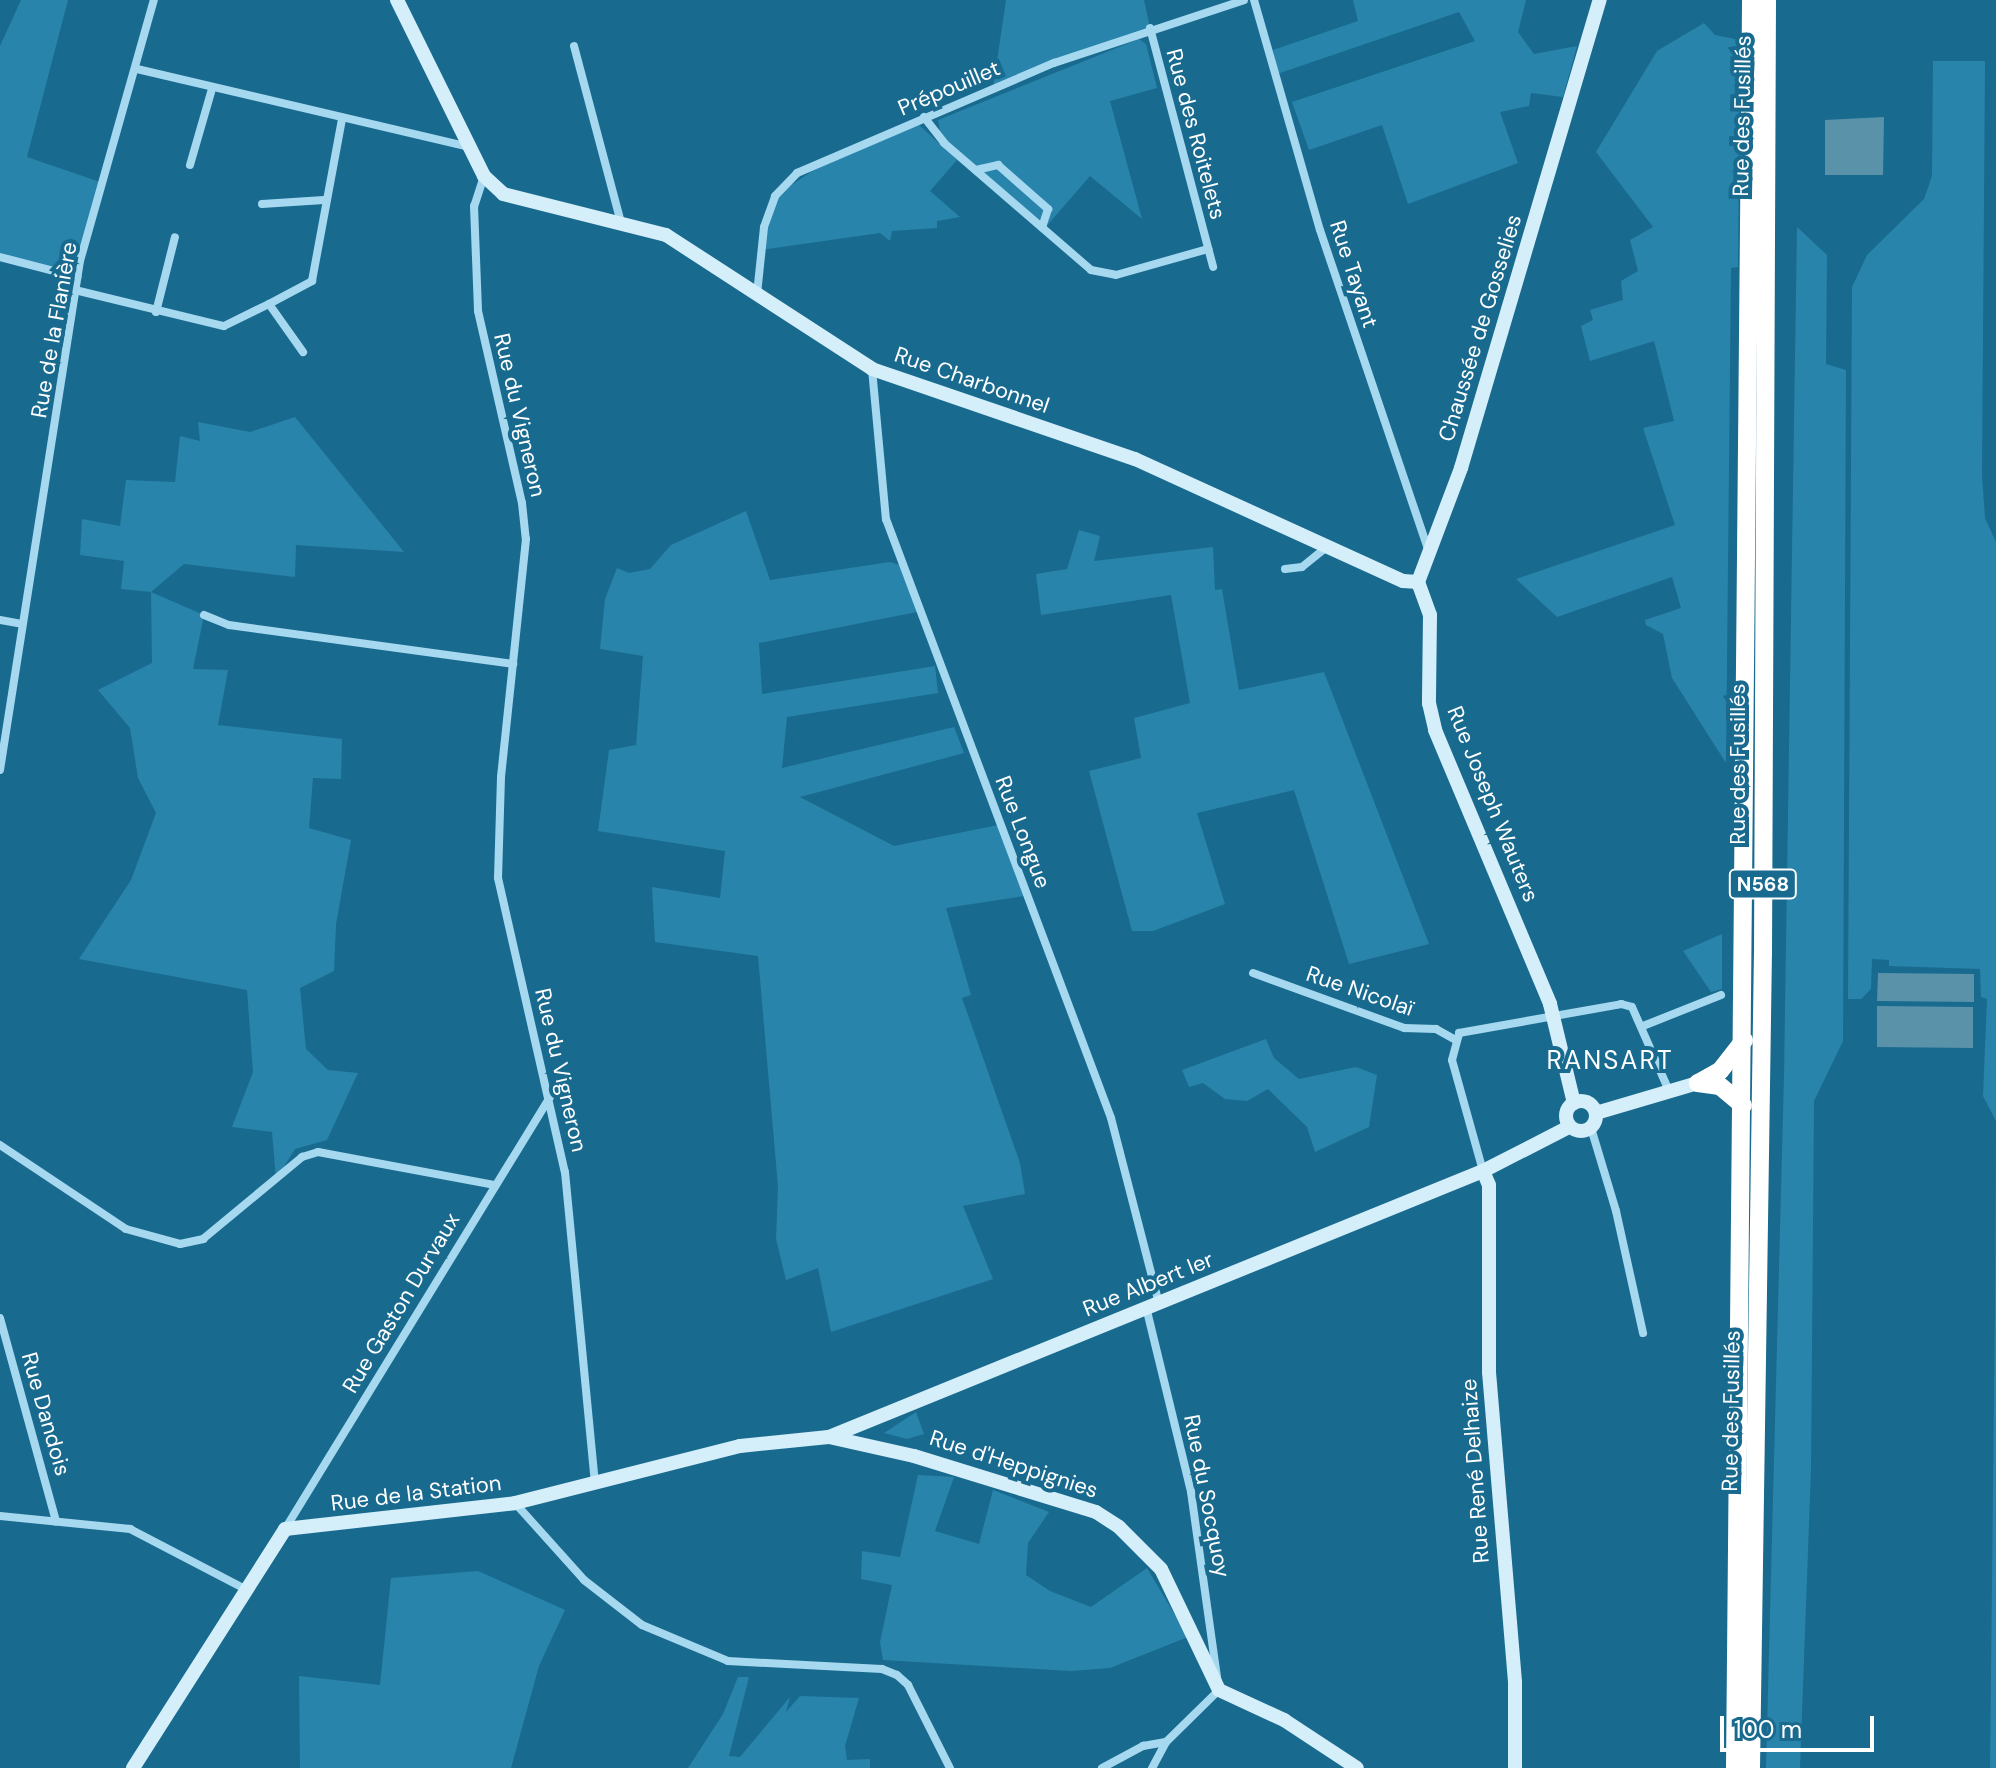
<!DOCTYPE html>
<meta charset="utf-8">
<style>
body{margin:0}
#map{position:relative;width:1996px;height:1768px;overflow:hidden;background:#196a8f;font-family:"DM Sans",sans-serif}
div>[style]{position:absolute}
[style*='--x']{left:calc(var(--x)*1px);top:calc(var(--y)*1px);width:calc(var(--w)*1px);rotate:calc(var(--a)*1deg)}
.green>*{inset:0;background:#2984ab}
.water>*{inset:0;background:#5a92aa}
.street>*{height:8px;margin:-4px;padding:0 4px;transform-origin:4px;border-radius:4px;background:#a6d9ef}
.secondary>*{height:14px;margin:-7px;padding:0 7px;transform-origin:7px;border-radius:7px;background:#d4eefa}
.secondary>.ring{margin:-7px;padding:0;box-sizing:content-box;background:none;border:14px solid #d4eefa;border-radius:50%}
.highway>*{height:18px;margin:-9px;padding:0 9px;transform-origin:9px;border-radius:9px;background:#fff}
span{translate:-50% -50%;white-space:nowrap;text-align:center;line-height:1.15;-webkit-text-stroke:8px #196a8f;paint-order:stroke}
.shield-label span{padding:2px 6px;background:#196a8f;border:2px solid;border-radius:6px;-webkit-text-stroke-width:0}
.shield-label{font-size:20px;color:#fff;font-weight:700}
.street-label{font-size:22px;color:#fff}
.quarter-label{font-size:26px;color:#fff;letter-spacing:2px}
.scale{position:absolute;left:1720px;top:1716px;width:154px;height:36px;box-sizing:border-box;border:4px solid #fff;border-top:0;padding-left:10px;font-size:24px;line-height:28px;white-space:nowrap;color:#fff;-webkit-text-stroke:6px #196a8f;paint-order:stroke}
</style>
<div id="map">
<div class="green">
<i style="clip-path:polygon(21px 0,68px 0,27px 157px,103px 183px,75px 277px,0 257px,0 46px)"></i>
<i style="clip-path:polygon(1006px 0,1144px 0,1150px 28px,993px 88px)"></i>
<i style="clip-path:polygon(1353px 0,1526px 0,1518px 32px,1534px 54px,1577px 46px,1563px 97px,1531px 93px,1529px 106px,1500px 112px,1518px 163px,1408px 204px,1382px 125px,1309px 150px,1292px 102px,1475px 41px,1459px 12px,1277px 74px,1273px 50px,1358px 21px)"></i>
<i style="clip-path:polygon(1704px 23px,1715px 35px,1740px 40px,1738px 267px,1731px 268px,1726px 763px,1672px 678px,1663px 634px,1646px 625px,1645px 620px,1681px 608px,1672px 577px,1557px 617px,1516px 579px,1675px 525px,1643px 428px,1674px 421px,1654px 341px,1590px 361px,1581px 326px,1593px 320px,1590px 310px,1623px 300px,1621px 281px,1638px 271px,1630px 240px,1653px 227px,1596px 152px,1657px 51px)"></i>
<i style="clip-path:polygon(1139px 39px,1146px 44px,1157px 88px,1110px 101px,1142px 219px,1090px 176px,1044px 229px,941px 138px,938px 120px)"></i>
<i style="clip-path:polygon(1933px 61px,1985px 61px,1982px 475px,1985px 518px,1996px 542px,1996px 1121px,1983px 1096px,1987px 999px,1981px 997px,1980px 969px,1889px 966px,1889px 960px,1872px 959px,1871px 989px,1861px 999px,1848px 999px,1852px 287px,1867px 255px,1924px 199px,1932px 176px)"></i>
<i style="clip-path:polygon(918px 124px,957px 160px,930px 191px,960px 217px,937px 221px,937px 228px,892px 231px,890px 241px,880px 233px,760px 250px,775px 196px,814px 170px)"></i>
<i style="clip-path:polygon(1797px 227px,1827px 255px,1826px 364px,1846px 370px,1843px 1041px,1814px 1101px,1811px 1469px,1800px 1768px,1766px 1768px,1784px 1075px)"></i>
<i style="clip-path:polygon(295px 417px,404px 552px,296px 545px,295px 577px,184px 564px,151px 592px,204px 615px,193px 669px,228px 670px,218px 725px,342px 739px,341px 779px,313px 778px,309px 828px,351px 840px,336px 924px,334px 971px,300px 988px,306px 1049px,328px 1070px,358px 1073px,327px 1140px,295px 1149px,276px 1179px,272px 1132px,232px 1127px,253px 1072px,247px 990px,79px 959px,131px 880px,156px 813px,138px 778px,130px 728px,98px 690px,152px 663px,151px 592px,121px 589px,124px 561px,80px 555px,82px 519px,120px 526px,126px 480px,175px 482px,180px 436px,200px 441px,198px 422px,250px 432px)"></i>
<i style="clip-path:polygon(746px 511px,770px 580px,890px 562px,900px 565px,917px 612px,759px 643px,762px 694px,935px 666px,938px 693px,787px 717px,782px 768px,954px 727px,964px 753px,800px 797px,894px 846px,998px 825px,1024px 896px,946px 908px,971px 995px,962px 998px,1020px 1163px,1025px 1194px,963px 1206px,993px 1279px,831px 1332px,818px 1268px,786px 1280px,776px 1239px,778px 1187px,758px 956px,655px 942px,652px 887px,720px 898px,725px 851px,598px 831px,609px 750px,636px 745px,643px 656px,600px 649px,605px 599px,617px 568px,629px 573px,650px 569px,671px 545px)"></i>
<i style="clip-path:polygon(1079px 530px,1100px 536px,1094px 561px,1213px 547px,1215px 590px,1222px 589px,1239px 690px,1324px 672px,1429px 944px,1349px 964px,1294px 790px,1197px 813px,1225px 904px,1153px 931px,1132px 931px,1089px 771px,1141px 758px,1134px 718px,1190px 703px,1171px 595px,1041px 615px,1036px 574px,1067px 569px)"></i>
<i style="clip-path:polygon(1722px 934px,1722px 989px,1711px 992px,1683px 951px)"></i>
<i style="clip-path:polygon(1266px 1039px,1274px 1058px,1299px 1079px,1356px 1067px,1377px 1075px,1369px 1127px,1315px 1152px,1307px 1127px,1268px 1089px,1247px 1101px,1225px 1099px,1203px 1083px,1189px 1087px,1182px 1070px)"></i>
<i style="clip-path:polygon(1996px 1127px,1996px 1768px,1990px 1768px,1995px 1301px)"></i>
<i style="clip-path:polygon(916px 1412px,924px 1434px,907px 1439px,884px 1433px)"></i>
<i style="clip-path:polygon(918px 1475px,954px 1477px,935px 1531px,979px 1544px,993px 1490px,1049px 1512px,1028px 1543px,1026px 1575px,1050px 1591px,1091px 1607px,1147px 1568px,1188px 1637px,1110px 1668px,1071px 1671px,883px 1660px,880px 1642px,892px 1585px,861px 1579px,862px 1551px,900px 1557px)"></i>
<i style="clip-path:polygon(478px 1571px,565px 1610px,539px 1666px,511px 1768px,300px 1768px,299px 1676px,380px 1685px,391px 1578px)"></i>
<i style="clip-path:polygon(738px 1677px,749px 1677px,729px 1756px,740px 1757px,790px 1697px,786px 1712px,800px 1696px,859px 1698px,845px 1746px,847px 1760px,870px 1759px,870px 1768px,688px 1768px,723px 1714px)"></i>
</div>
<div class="water">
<i style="clip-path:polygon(1884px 117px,1883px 175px,1825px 175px,1825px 120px)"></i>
<i style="clip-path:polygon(1878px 973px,1974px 974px,1974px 1002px,1877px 1001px)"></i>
<i style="clip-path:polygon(1877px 1006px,1973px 1007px,1973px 1048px,1877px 1047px)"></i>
</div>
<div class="street">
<i style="--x:1254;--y:0;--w:239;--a:74"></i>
<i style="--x:1320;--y:230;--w:340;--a:71.3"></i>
<i style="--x:1150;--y:28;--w:247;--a:75.2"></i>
<i style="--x:574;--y:46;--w:183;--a:75.1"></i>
<i style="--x:137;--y:69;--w:342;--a:13.2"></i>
<i style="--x:924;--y:117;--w:33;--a:52"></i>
<i style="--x:944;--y:143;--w:194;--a:40.8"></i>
<i style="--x:1091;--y:270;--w:25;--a:11"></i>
<i style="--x:1116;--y:275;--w:96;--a:-15.8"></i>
<i style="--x:190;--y:165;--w:79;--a:-73.9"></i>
<i style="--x:976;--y:170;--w:23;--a:-13"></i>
<i style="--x:998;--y:165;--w:67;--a:41.3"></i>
<i style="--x:1048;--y:209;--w:19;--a:108"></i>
<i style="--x:484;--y:176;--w:32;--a:108"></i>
<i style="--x:474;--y:206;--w:105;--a:87.8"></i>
<i style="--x:478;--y:311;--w:197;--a:77.1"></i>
<i style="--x:522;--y:503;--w:36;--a:84"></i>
<i style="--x:526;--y:539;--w:239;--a:96"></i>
<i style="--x:501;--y:777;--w:101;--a:91.7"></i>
<i style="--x:498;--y:878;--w:302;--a:77.2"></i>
<i style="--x:565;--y:1172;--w:314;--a:84.5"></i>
<i style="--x:262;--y:204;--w:62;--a:-3.7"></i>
<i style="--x:0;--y:257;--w:80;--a:14.6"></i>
<i style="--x:79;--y:291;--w:149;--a:13.6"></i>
<i style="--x:224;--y:326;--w:50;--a:-26.1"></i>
<i style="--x:269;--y:304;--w:59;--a:54.7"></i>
<i style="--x:757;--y:294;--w:67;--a:-84"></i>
<i style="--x:764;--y:227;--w:33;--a:-70"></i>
<i style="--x:775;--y:196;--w:32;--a:-46"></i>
<i style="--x:797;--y:173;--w:280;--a:-23.2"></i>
<i style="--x:1054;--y:63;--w:200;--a:-18.3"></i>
<i style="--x:269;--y:304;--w:49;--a:-28.1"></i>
<i style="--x:312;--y:281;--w:165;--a:-79.5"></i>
<i style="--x:156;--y:312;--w:77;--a:-75.8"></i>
<i style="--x:872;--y:369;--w:151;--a:84.7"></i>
<i style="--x:886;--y:519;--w:640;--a:69.41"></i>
<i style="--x:1111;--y:1118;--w:192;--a:75.5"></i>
<i style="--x:1285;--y:569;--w:17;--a:-7"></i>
<i style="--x:1302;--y:567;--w:32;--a:-39"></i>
<i style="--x:204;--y:615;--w:27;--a:22"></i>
<i style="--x:229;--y:625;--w:287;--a:7.8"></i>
<i style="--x:0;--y:620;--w:22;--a:10"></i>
<i style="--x:0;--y:770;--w:515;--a:-81.07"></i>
<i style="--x:80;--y:261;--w:271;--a:-74.2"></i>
<i style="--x:1253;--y:973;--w:161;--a:20"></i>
<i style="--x:1404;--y:1028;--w:32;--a:2"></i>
<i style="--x:1436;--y:1029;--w:21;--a:29"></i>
<i style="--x:1643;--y:1026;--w:84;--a:-21.7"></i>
<i style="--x:1591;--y:1128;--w:87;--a:73.2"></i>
<i style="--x:1616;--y:1211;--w:125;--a:77.5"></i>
<i style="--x:0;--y:1145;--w:151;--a:33.7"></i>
<i style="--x:126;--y:1229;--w:56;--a:15.5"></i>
<i style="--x:180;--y:1244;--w:24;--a:-12"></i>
<i style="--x:203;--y:1239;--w:129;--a:-39.6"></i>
<i style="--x:302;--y:1157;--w:17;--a:-17"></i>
<i style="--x:318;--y:1152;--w:179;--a:10.6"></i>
<i style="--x:1483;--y:1171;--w:115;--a:-105.6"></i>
<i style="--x:1452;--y:1060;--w:28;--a:-75"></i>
<i style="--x:1459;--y:1033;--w:165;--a:-10.1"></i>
<i style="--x:1621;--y:1004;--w:11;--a:15"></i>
<i style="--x:1632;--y:1007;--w:92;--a:66.2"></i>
<i style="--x:1147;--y:1311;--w:186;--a:76.3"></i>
<i style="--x:1191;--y:1492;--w:200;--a:82"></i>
<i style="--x:1219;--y:1690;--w:74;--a:135.5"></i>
<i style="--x:1166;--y:1742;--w:30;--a:118"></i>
<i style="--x:0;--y:1318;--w:211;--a:74.6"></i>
<i style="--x:515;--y:1503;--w:103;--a:48.1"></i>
<i style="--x:584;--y:1580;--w:73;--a:37.8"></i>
<i style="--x:642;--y:1625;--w:93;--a:22.7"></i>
<i style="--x:728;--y:1661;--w:154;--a:3"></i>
<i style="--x:882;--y:1669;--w:16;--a:22"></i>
<i style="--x:897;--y:1675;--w:15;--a:42"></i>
<i style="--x:908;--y:1685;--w:93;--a:63.2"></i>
<i style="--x:0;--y:1516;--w:131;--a:5.7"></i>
<i style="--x:130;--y:1529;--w:132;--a:27.5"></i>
<i style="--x:285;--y:1529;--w:507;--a:-58.47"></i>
<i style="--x:1102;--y:1768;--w:47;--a:-28.2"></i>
<i style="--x:1143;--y:1746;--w:23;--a:-10"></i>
</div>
<div class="secondary">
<i style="--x:397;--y:0;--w:196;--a:63.7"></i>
<i style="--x:484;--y:176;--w:26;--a:43"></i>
<i style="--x:503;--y:194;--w:168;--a:14.1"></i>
<i style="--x:666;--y:235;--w:246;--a:33"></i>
<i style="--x:872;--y:369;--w:278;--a:18.9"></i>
<i style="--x:1135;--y:459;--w:294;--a:24.5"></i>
<i style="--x:1403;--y:581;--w:15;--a:4"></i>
<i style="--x:1418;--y:582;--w:122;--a:-69.3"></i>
<i style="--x:1461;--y:468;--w:488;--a:-73.5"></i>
<i style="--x:1418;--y:582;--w:35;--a:70"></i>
<i style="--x:1430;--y:615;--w:88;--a:90.7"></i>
<i style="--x:1429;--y:703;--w:28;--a:77"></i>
<i style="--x:1435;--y:730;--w:297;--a:67.2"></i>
<i style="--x:1550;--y:1004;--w:102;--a:76.4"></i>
<i class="ring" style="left:1566px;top:1101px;width:16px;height:16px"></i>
<i style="--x:1596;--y:1113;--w:106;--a:-16.4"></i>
<i style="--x:1483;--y:1171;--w:15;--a:67"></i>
<i style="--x:1489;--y:1185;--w:187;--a:90"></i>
<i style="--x:1489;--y:1372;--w:311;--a:85.2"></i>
<i style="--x:1515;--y:1682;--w:86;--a:90"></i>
<i style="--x:829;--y:1437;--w:706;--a:-22.13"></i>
<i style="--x:1483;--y:1171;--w:97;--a:-27.1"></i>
<i style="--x:133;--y:1768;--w:283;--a:-57.5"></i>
<i style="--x:285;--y:1529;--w:231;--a:-6.4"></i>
<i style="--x:515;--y:1503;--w:232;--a:-14.2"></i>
<i style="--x:740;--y:1446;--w:89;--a:-5.8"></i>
<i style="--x:829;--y:1437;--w:87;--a:12.6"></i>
<i style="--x:914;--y:1456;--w:190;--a:17.1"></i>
<i style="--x:1096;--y:1512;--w:27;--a:33"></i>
<i style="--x:1119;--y:1527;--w:59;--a:45"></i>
<i style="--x:1161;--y:1569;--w:134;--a:64.4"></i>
<i style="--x:1219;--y:1690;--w:72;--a:24.8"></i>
<i style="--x:1284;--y:1720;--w:87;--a:33.3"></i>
</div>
<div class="highway">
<i style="--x:1698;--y:1083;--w:25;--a:-29"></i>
<i style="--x:1720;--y:1071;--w:39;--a:-52"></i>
<i style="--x:1698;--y:1083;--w:22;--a:8"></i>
<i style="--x:1720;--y:1086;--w:30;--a:40"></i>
<i style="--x:1735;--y:1768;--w:1768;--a:-89.48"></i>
<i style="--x:1751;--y:1768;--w:814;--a:-89.16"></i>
<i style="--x:1763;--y:954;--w:954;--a:-89.76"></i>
</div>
<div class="shield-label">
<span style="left:1763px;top:884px">N568</span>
</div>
<div class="street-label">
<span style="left:949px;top:88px;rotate:-23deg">Prépouillet</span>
<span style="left:1742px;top:116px;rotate:-89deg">Rue des Fusillés</span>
<span style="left:1196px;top:134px;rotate:75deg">Rue des Roitelets</span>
<span style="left:1354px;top:274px;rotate:72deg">Rue Tayant</span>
<span style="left:1480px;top:328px;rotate:-73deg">Chaussée de Gosselies</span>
<span style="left:54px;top:330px;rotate:-80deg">Rue de la Flanière</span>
<span style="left:972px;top:380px;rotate:19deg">Rue Charbonnel</span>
<span style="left:520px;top:415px;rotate:77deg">Rue du Vigneron</span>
<span style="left:1738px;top:764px;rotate:-90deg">Rue des Fusillés</span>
<span style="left:1493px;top:804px;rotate:68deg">Rue Joseph Wauters</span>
<span style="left:1023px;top:832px;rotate:69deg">Rue Longue</span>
<span style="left:1360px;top:991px;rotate:19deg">Rue Nicolaï</span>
<span style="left:561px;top:1070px;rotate:77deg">Rue du Vigneron</span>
<span style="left:1148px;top:1284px;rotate:-22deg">Rue Albert Ier</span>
<span style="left:401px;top:1303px;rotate:-59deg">Rue Gaston Durvaux</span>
<span style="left:1731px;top:1411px;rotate:-89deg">Rue des Fusillés</span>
<span style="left:46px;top:1414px;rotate:74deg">Rue Dandois</span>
<span style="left:1014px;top:1464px;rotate:18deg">Rue d'Heppignies</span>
<span style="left:1475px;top:1471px;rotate:-94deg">Rue René Delhaize</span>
<span style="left:416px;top:1493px;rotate:-7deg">Rue de la Station</span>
<span style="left:1207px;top:1496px;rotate:79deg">Rue du Socquoy</span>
</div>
<div class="quarter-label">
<span style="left:1610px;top:1061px">RANSART</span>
</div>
<div class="scale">100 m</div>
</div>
